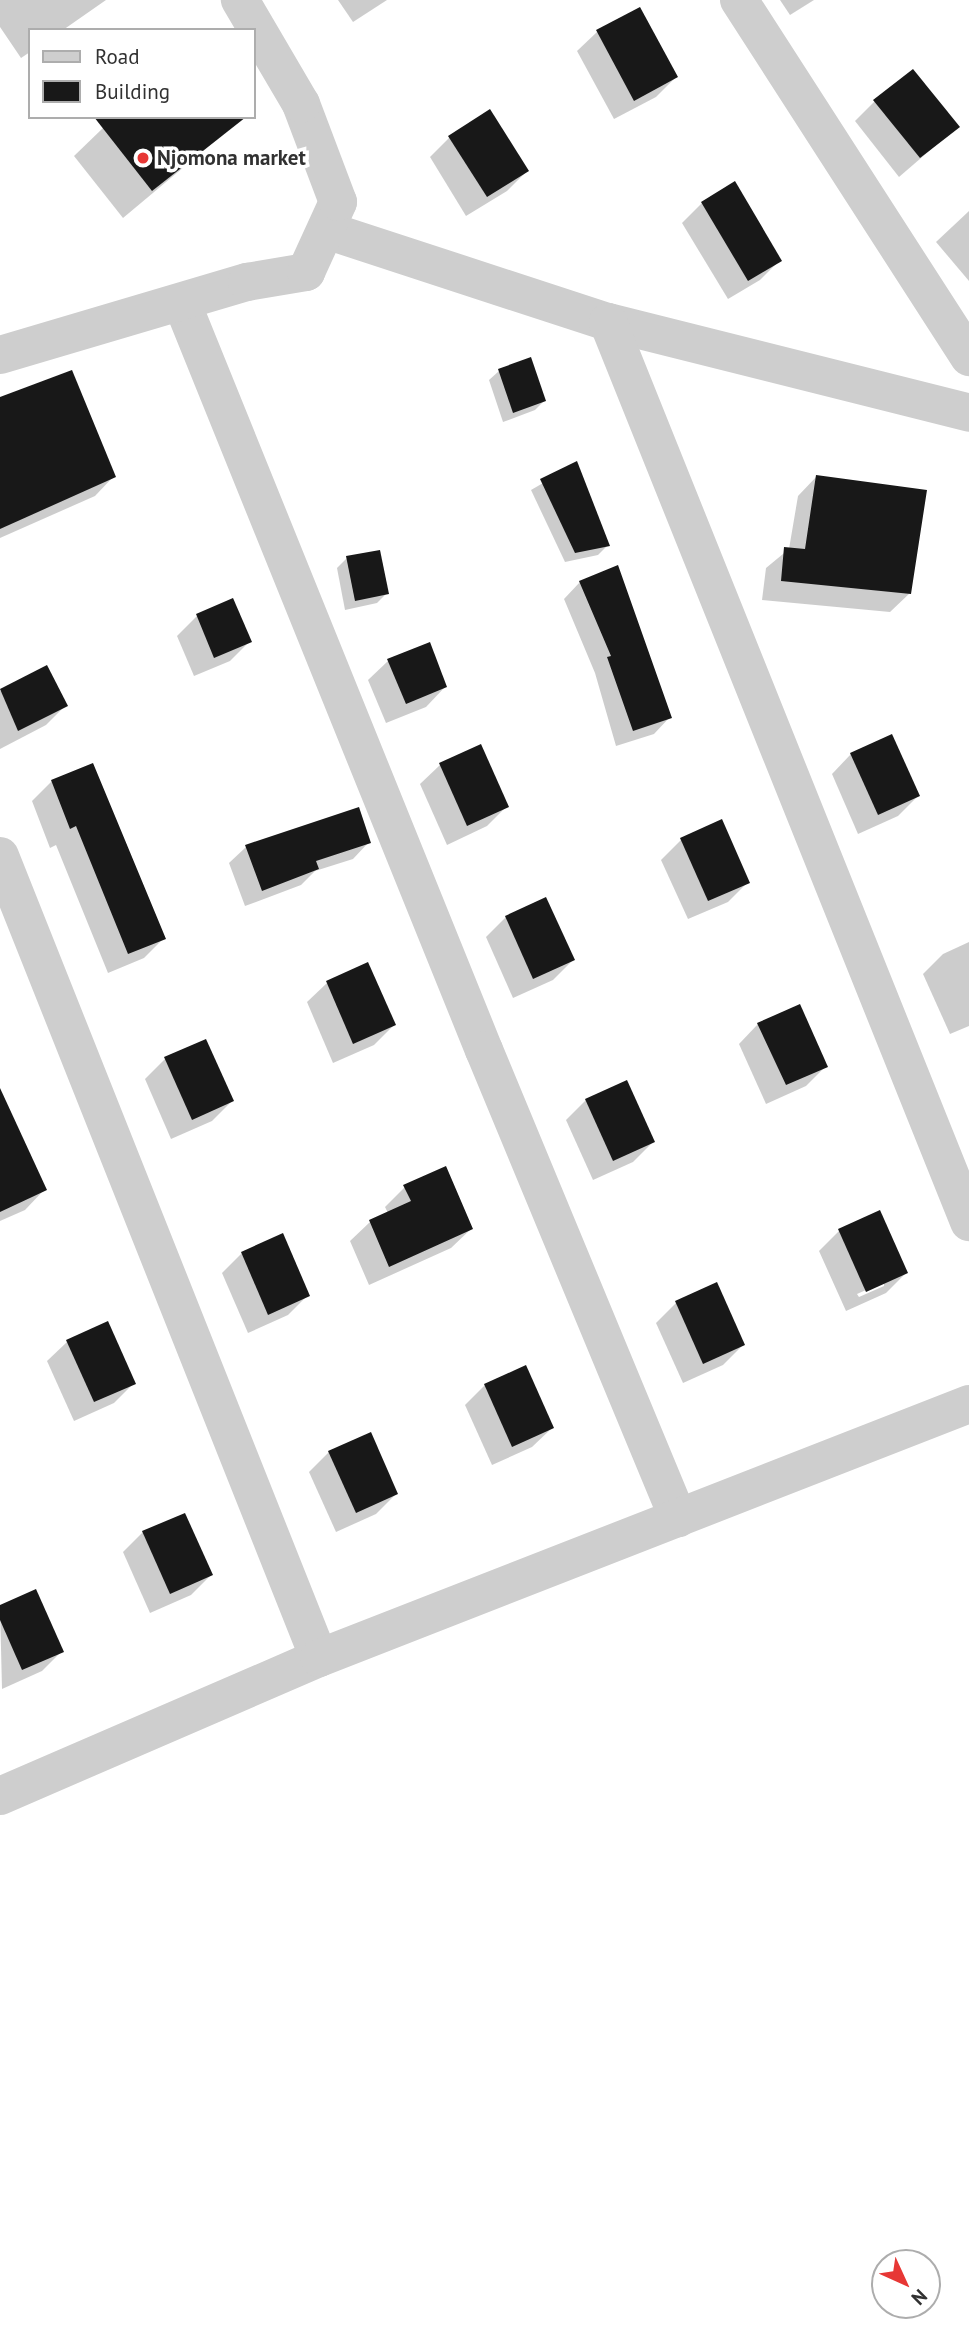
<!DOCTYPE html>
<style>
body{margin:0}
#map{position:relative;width:969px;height:2347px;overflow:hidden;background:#fff;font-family:"PT Sans",sans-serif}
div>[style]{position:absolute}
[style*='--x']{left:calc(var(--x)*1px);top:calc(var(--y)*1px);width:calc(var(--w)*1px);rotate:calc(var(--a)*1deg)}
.shadow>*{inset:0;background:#0003}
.building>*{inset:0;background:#181818}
.minor>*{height:38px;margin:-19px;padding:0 19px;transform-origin:19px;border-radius:19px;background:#cecece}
.dots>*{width:19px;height:19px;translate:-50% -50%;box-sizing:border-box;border:4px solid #fff;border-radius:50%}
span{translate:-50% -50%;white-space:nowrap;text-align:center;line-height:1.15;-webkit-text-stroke:7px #fff;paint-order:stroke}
.poi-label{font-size:21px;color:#313131;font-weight:700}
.left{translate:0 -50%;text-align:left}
.legend{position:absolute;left:28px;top:28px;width:228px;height:91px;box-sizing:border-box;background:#fff;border:2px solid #adadad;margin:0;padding:9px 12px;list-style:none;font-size:21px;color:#313131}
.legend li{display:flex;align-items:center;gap:14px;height:35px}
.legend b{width:35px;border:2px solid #adadad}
.north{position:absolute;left:871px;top:2249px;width:70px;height:70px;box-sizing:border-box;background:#fff;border:2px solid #adadad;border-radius:50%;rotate:135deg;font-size:19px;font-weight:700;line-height:28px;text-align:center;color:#313131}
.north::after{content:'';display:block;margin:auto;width:24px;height:32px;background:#e73735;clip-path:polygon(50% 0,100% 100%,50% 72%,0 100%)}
</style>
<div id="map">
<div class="shadow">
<i style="clip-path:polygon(0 0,106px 0,63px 30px,30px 30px,30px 52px,21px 58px,0 27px)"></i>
<i style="clip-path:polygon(338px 0,387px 0,353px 22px)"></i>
<i style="clip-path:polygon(780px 0,814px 0,790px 15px)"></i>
<i style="clip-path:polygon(597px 32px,676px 77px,656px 97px,614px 119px,577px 51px)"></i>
<i style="clip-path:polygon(875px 101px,957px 127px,899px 177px,855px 121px)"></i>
<i style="clip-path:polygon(103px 128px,227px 131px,123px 218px,74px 156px)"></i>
<i style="clip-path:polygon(450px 137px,527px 171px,507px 191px,466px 216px,430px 157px)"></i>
<i style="clip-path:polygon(702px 203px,780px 260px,760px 280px,728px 299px,682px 223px)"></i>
<i style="clip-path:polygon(969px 211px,969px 281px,936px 242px)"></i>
<i style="clip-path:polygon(499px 371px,544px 401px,535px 410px,503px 422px,489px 380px)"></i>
<i style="clip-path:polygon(0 399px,114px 476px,95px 496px,0 538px)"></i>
<i style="clip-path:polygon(576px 464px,608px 545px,598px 555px,565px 562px,531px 490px)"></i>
<i style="clip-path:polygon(817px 476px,910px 593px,890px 612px,762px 600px,766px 568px,789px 549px,798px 496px)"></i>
<i style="clip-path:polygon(347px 558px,387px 593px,377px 603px,345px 610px,337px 568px)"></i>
<i style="clip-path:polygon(580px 582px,670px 717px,654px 734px,616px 746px,595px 673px,564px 599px)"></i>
<i style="clip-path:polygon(232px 600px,250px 641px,230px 661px,194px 676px,177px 636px,197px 616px)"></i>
<i style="clip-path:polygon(388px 661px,445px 687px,426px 707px,386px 723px,368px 680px)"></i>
<i style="clip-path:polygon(47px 668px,65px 706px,46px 725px,0 749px,0 691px)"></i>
<i style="clip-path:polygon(851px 754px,918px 796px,898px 816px,858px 834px,832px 774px)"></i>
<i style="clip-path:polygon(440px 765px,507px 806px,487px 826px,447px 845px,420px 784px)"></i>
<i style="clip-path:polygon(52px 781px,164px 938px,144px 958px,108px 973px,56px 845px,50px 848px,32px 801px)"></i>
<i style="clip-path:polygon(681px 840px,748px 882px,728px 902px,688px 919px,661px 860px)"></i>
<i style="clip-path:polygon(369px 842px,353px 859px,315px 871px,301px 885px,245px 906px,229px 863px,246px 847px)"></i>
<i style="clip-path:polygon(506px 917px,573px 960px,553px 980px,513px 998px,486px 937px)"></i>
<i style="clip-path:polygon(969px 942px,969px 1026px,950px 1034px,923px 974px,943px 954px)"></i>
<i style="clip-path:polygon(327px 983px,394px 1025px,374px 1045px,333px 1063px,307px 1002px)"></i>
<i style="clip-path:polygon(758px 1024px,826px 1066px,806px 1086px,766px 1104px,739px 1044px)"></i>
<i style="clip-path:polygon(165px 1059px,232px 1101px,212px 1121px,171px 1139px,145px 1079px)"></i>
<i style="clip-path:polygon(586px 1100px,653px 1142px,633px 1162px,593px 1180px,566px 1120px)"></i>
<i style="clip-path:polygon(0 1127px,44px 1190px,25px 1210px,0 1221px)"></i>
<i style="clip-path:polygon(405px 1187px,471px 1229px,451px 1248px,369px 1285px,350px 1241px,370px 1222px,388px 1213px,385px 1207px)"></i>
<i style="clip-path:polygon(evenodd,839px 1231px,906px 1273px,886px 1293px,846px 1311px,819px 1251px,839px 1231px,884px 1282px,884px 1286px,859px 1297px,857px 1294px,884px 1282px)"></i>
<i style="clip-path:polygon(242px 1253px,308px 1295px,288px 1315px,248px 1333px,222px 1273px)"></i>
<i style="clip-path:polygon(676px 1303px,743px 1345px,723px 1365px,683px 1383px,656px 1323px)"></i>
<i style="clip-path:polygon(67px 1342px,134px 1383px,114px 1403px,74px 1421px,47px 1361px)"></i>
<i style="clip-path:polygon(485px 1385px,552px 1428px,532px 1447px,492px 1465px,465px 1405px)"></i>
<i style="clip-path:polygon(329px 1452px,396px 1494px,376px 1514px,336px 1532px,309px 1472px)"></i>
<i style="clip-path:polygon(143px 1532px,211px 1575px,191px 1595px,150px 1613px,123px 1552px)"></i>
<i style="clip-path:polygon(0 1607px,62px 1651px,42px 1671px,2px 1689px)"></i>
</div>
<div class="building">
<i style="clip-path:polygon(640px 7px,678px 77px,634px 101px,596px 30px)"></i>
<i style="clip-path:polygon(913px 69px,960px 127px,920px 158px,873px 100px)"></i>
<i style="clip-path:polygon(490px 109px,529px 171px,487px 197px,448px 136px)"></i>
<i style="clip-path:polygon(94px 117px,246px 117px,152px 191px)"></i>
<i style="clip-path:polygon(735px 181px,782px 261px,748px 281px,701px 202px)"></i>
<i style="clip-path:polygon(531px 357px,546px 401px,513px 413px,498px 369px)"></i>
<i style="clip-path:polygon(72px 370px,116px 477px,0 529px,0 397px)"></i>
<i style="clip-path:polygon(577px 461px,610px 546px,575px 553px,540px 479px)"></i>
<i style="clip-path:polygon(816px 475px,927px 490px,911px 594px,781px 581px,784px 547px,805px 549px)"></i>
<i style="clip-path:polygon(380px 550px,389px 594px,355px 601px,346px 556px)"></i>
<i style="clip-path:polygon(618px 565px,672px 718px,633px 731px,607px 657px,611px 656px,579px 581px)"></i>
<i style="clip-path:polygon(233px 598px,252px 642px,214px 658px,196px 614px)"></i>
<i style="clip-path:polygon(430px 642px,447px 687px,406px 704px,387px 659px)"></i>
<i style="clip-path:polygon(47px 665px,68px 706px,18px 731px,0 689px)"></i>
<i style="clip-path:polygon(892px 734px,920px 796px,878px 815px,850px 753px)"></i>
<i style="clip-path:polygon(481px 744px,509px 807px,467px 826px,439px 763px)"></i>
<i style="clip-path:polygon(93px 763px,166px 939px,128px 954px,76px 826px,70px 829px,51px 780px)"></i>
<i style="clip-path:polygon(359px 807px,371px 843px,316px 861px,319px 869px,262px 891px,245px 845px)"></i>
<i style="clip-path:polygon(722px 819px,750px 883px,708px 901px,680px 838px)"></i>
<i style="clip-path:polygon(546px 897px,575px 960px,533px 979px,505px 916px)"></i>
<i style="clip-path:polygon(368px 962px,396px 1025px,353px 1044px,326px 981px)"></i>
<i style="clip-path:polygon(800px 1004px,828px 1067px,786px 1085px,757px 1023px)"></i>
<i style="clip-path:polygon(206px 1039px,234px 1101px,192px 1120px,164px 1057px)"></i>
<i style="clip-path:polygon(627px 1080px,655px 1142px,613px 1161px,585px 1099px)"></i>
<i style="clip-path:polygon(0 1088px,47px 1190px,0 1212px)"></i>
<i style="clip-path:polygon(446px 1166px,473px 1229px,389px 1267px,369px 1220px,411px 1201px,403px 1185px)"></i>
<i style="clip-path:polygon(880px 1210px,908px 1273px,866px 1292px,838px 1229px)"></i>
<i style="clip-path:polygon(283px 1233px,310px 1296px,268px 1315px,241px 1252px)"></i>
<i style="clip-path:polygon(717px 1282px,745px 1345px,703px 1364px,675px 1301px)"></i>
<i style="clip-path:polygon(108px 1321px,136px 1384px,94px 1402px,66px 1340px)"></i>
<i style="clip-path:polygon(526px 1365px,554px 1428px,512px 1447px,484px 1384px)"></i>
<i style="clip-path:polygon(371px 1432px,398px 1494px,356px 1513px,328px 1451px)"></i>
<i style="clip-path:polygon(185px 1513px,213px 1575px,170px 1594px,142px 1531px)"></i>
<i style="clip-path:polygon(36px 1589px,64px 1652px,22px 1670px,0 1620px,0 1605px)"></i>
</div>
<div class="minor">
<i style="--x:739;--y:0;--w:425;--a:57.2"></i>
<i style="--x:326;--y:230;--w:297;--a:18.1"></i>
<i style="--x:608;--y:322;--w:372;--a:14.1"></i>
<i style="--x:182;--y:303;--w:806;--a:67.99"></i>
<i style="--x:484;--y:1050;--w:507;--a:67.48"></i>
<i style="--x:608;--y:322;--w:970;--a:68.14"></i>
<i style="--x:0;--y:355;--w:258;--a:-16.5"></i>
<i style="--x:247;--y:282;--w:60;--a:-9.6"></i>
<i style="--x:306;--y:272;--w:77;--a:-65.4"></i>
<i style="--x:338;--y:202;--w:105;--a:-110.7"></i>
<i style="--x:301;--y:104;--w:121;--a:-120.4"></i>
<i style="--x:0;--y:856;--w:863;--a:68.31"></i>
<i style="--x:0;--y:1796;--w:348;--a:-23.4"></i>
<i style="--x:319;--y:1658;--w:698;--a:-21.34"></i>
</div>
<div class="dots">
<i style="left:143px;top:158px;background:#e73735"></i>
</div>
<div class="poi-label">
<span class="left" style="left:157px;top:158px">Njomona market</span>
</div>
<ul class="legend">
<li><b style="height:9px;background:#cecece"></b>Road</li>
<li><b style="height:19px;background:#181818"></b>Building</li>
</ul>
<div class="north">N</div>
</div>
